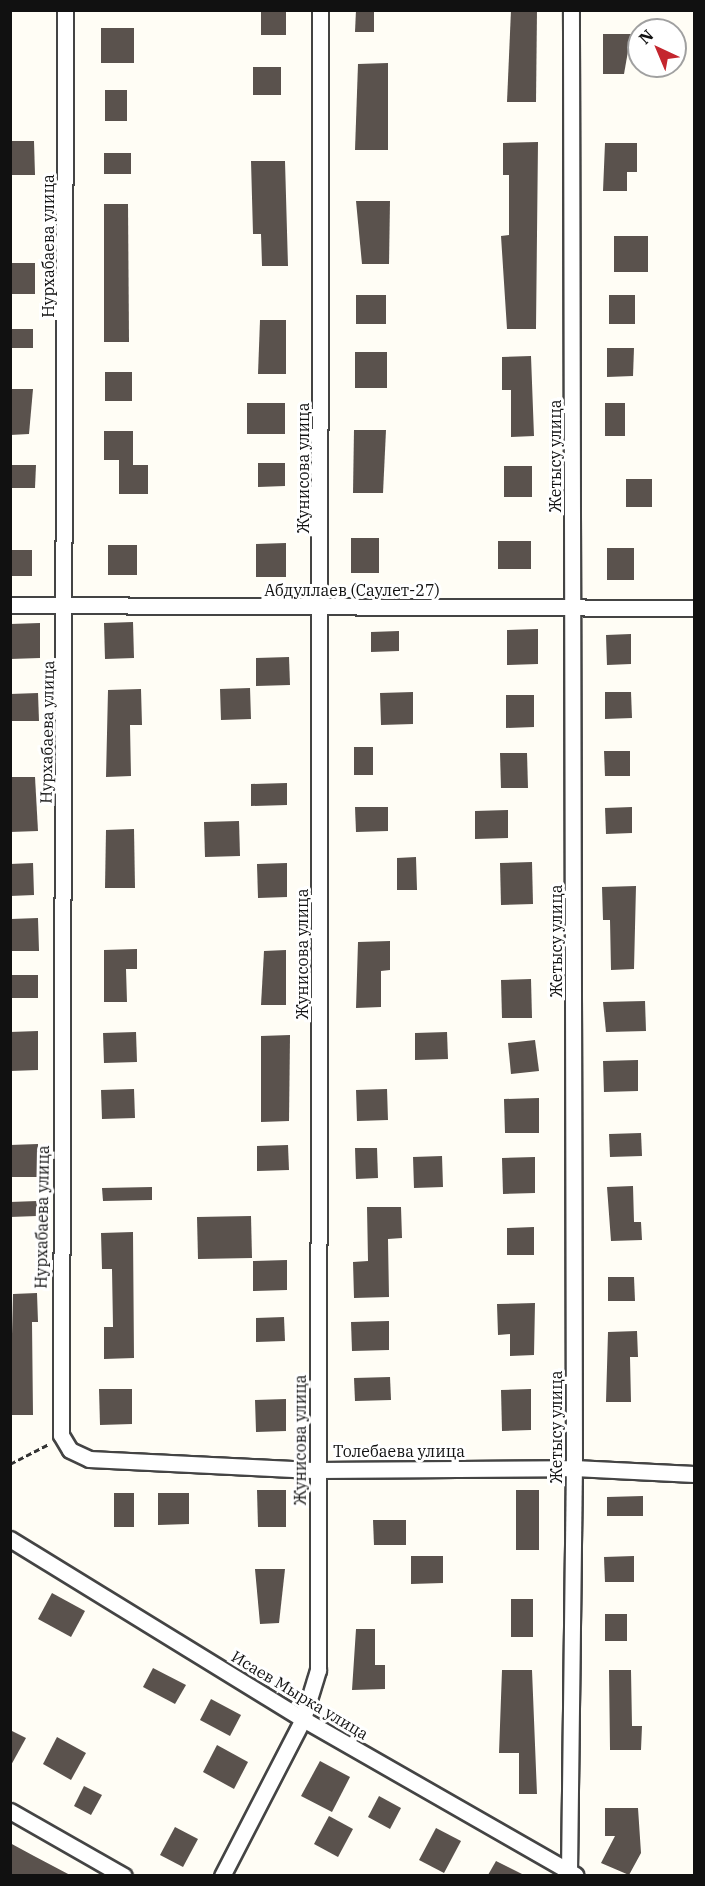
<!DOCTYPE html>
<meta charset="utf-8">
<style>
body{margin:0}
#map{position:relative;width:705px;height:1886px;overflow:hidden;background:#fffdf5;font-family:"IBM Plex Serif",serif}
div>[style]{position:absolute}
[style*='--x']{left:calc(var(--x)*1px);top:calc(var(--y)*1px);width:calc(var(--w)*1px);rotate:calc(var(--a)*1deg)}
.building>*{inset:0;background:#5a524d}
.path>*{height:3px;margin-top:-1.5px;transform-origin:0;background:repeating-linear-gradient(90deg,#333 0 6px,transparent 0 9px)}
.roads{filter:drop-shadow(2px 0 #444) drop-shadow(-2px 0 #444) drop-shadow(0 2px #444) drop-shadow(0 -2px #444)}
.minor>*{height:15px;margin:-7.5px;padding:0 7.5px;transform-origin:7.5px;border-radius:7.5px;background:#fff}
span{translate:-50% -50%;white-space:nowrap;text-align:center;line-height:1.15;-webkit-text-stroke:6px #fff;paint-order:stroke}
.street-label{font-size:16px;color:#111}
.frame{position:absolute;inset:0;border:12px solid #111;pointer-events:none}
.north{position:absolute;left:627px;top:18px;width:60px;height:60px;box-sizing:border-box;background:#fff;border:2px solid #a0a0a0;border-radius:50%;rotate:316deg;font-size:16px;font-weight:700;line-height:24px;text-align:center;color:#111}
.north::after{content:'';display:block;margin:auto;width:21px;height:27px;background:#c4262e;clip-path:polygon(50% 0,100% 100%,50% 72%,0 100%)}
</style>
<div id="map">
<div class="building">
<i style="clip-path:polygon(261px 10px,286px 10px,286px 35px,261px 35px)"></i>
<i style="clip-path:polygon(356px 10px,374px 10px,374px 32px,355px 32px)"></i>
<i style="clip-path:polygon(511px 10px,537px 10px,536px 102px,507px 102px)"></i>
<i style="clip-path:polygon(101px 28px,134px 28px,134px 63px,101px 63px)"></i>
<i style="clip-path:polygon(603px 34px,631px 34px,624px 74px,603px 74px)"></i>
<i style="clip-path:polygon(388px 63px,388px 150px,355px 150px,358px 64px)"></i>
<i style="clip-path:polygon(253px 67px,281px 67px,281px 95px,253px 95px)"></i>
<i style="clip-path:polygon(105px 90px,127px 90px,127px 121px,105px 121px)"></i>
<i style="clip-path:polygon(10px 141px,34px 141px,35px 175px,10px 175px)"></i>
<i style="clip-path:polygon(538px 142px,536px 329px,507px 329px,501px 236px,509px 235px,509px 175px,503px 175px,503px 143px)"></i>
<i style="clip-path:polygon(605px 143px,637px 143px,637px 172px,627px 172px,627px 191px,603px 191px)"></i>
<i style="clip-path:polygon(104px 153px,131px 153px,131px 174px,104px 174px)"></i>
<i style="clip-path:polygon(251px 161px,285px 161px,288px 266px,262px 266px,261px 234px,253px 234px)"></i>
<i style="clip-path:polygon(356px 201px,390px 201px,389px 264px,362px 264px)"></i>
<i style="clip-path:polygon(104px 204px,128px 204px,129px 342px,104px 342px)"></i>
<i style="clip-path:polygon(614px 236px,648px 236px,648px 272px,614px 272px)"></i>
<i style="clip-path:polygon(10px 263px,35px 263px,35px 294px,10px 294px)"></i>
<i style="clip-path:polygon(356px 295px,386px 295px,386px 324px,356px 324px)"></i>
<i style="clip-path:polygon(609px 295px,635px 295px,635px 324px,609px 324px)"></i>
<i style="clip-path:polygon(260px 320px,286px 320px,286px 374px,258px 374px)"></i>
<i style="clip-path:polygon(10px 329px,33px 329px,33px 348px,10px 348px)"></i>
<i style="clip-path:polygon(607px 348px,634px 348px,633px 376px,607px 377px)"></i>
<i style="clip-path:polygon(355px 352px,387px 352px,387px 388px,355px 388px)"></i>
<i style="clip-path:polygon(531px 356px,534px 436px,511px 437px,511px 390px,502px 390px,502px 357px)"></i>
<i style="clip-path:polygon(105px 372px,132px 372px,132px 401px,105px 401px)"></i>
<i style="clip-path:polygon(10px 389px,33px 389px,29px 434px,10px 435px)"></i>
<i style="clip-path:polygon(247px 403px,285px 403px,285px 434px,247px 434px)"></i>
<i style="clip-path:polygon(605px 403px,625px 403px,625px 436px,605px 436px)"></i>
<i style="clip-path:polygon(354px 430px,386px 430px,383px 493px,353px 493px)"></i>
<i style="clip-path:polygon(104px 431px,133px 431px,133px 465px,148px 465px,148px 494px,119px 494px,119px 460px,104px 460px)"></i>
<i style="clip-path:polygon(258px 463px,285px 463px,285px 486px,258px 487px)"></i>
<i style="clip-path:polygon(10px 465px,36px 465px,35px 488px,10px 488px)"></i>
<i style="clip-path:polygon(504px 466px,532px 466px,532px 497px,504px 497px)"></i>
<i style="clip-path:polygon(626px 479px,652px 479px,652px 507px,626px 507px)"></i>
<i style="clip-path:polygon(351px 538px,379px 538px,379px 573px,351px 573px)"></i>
<i style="clip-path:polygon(498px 541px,531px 541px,531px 569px,498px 569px)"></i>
<i style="clip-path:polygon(286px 543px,286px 577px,256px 577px,256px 544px)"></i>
<i style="clip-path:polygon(108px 545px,137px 545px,137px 575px,108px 575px)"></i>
<i style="clip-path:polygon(607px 548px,634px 548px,634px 580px,607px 580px)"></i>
<i style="clip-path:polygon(10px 550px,32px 550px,32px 576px,10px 576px)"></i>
<i style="clip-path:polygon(133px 622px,134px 658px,105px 659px,104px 623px)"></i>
<i style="clip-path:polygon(40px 623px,40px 658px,10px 659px,10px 624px)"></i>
<i style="clip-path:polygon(538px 629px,538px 664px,507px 665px,507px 630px)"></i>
<i style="clip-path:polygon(399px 631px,399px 651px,371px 652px,371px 632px)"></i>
<i style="clip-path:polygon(631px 634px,631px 664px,607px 665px,606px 635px)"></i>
<i style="clip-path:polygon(289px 657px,290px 685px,256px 686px,256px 658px)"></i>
<i style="clip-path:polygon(250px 688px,251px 719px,221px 720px,220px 689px)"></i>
<i style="clip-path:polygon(141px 689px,142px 725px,130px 725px,131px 776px,106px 777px,108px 690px)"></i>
<i style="clip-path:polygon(413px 692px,413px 724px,381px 725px,380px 693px)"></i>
<i style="clip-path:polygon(605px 692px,631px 692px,632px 718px,605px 719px)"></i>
<i style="clip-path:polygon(38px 693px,39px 721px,10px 721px,10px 694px)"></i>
<i style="clip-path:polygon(506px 695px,534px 695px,534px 727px,506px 728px)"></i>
<i style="clip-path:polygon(354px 747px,373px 747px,373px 775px,354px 775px)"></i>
<i style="clip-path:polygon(604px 751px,630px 751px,630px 776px,605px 776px)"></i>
<i style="clip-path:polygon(500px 753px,527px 753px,528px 788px,501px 788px)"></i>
<i style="clip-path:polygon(10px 777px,35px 777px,38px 831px,10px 832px)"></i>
<i style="clip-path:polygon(287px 783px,287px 805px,251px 806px,251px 784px)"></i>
<i style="clip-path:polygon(355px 807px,388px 807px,388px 831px,356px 832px)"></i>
<i style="clip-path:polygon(632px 807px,632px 833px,606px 834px,605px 808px)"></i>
<i style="clip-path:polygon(508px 810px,508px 838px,475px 839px,475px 811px)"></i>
<i style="clip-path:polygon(239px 821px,240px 856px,205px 857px,204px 822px)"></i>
<i style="clip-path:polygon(134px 829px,135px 888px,105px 888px,106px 830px)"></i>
<i style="clip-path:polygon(416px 857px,417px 890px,397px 890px,397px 858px)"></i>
<i style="clip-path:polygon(532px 862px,533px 904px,501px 905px,500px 863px)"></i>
<i style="clip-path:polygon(33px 863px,34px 895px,10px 896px,10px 864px)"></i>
<i style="clip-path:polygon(287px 863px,287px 897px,258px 898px,257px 864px)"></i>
<i style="clip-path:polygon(636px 886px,634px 969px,611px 970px,610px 920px,603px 920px,602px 887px)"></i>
<i style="clip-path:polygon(38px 918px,39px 951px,11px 951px,11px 919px)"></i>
<i style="clip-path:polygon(390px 941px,390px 970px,381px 971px,381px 1007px,356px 1008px,358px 942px)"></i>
<i style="clip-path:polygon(137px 949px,137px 969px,126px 969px,127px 1002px,104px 1002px,104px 950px)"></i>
<i style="clip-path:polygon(286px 950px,286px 1005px,261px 1005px,264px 951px)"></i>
<i style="clip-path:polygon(12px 975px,38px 975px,38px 998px,12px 998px)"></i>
<i style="clip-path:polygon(531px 979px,532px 1018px,502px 1018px,501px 980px)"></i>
<i style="clip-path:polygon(645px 1001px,646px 1031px,606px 1032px,603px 1002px)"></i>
<i style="clip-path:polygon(38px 1031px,38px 1070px,10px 1071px,10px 1032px)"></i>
<i style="clip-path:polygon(136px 1032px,137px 1062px,104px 1063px,103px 1033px)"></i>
<i style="clip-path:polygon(447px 1032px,448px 1059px,415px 1060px,415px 1033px)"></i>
<i style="clip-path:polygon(290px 1035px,289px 1121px,261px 1122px,261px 1036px)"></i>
<i style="clip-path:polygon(535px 1040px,539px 1071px,511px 1074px,508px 1043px)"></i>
<i style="clip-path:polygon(638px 1060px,638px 1091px,604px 1092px,603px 1061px)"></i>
<i style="clip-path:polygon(134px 1089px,135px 1118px,102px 1119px,101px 1090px)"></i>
<i style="clip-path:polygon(387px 1089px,388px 1120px,357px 1121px,356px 1090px)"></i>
<i style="clip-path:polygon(539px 1098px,539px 1133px,505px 1133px,504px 1099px)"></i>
<i style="clip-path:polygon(641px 1133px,642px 1156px,610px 1157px,609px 1134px)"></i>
<i style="clip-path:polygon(38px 1144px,38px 1177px,10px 1177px,10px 1145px)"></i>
<i style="clip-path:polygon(288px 1145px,289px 1170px,257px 1171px,257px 1146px)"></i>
<i style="clip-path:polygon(355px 1148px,377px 1148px,378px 1178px,356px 1179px)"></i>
<i style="clip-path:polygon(442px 1156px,443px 1187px,414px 1188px,413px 1157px)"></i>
<i style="clip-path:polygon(535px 1157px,535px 1193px,503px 1194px,502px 1158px)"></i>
<i style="clip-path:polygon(633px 1186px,634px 1222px,641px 1222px,642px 1240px,611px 1241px,607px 1187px)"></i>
<i style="clip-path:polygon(152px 1187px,152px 1200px,103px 1201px,102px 1188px)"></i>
<i style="clip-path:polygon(37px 1201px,37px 1216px,10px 1217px,10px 1202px)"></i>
<i style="clip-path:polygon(367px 1207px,401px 1207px,402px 1238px,388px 1239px,389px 1297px,354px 1298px,353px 1262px,368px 1261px)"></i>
<i style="clip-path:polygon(251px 1216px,252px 1258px,198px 1259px,197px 1217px)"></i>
<i style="clip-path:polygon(534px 1227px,534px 1255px,507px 1255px,507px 1228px)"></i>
<i style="clip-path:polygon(133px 1232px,134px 1358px,104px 1359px,104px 1327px,113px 1327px,112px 1269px,102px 1269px,101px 1233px)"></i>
<i style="clip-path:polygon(287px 1260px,287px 1290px,253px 1291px,253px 1261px)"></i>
<i style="clip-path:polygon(608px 1277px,634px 1277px,635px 1301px,608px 1301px)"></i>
<i style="clip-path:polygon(37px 1293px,38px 1322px,32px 1322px,33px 1415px,10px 1415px,13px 1294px)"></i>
<i style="clip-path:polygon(535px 1303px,534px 1355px,510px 1356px,510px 1334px,498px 1335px,497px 1304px)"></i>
<i style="clip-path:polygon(284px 1317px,285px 1341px,256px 1342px,256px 1318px)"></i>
<i style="clip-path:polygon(389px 1321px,389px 1350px,352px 1351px,351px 1322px)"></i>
<i style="clip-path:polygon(637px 1331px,638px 1357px,630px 1357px,631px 1402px,606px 1402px,608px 1332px)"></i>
<i style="clip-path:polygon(390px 1377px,391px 1400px,355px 1401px,354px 1378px)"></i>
<i style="clip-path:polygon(99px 1389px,132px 1389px,132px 1424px,100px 1425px)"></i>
<i style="clip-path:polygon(531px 1389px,531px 1430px,502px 1431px,501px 1390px)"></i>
<i style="clip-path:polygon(286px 1399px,286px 1431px,256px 1432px,255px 1400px)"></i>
<i style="clip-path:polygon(257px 1490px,286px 1490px,286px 1527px,258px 1527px)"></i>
<i style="clip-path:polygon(516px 1490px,539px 1490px,539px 1550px,516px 1550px)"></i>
<i style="clip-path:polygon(114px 1493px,134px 1493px,134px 1527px,114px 1527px)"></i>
<i style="clip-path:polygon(158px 1493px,189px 1493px,189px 1524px,158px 1525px)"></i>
<i style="clip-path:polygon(643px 1496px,643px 1516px,607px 1516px,607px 1497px)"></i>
<i style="clip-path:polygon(373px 1520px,406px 1520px,406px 1545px,374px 1545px)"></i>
<i style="clip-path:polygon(411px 1556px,443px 1556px,443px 1583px,411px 1584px)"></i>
<i style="clip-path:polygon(634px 1556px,634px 1582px,605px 1582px,604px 1557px)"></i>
<i style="clip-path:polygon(255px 1569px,285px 1569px,279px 1623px,260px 1624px)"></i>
<i style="clip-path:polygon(52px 1593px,85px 1611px,71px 1637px,38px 1619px)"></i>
<i style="clip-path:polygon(511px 1599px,533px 1599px,533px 1637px,511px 1637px)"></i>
<i style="clip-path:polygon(605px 1614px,627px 1614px,627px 1641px,605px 1641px)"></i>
<i style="clip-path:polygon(356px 1629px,375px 1629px,375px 1665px,385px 1665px,385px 1689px,352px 1690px)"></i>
<i style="clip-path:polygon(153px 1668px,186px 1685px,175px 1704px,143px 1687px)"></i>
<i style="clip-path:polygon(502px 1670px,532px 1670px,537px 1794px,519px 1794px,519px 1753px,499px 1753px)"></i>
<i style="clip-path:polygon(609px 1670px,631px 1670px,632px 1726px,642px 1726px,641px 1750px,610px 1750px)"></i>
<i style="clip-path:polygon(211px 1699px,241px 1715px,230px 1736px,200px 1720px)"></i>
<i style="clip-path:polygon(10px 1730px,26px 1738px,10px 1767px)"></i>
<i style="clip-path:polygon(57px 1737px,86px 1753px,71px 1780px,43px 1764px)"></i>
<i style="clip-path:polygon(217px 1745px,248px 1762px,234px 1789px,203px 1772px)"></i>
<i style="clip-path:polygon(320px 1761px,350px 1777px,332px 1812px,301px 1796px)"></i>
<i style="clip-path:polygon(84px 1786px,102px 1795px,91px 1815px,74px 1806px)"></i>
<i style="clip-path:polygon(379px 1796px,401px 1808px,390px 1829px,368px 1817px)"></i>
<i style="clip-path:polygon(605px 1808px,638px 1808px,641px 1853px,629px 1875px,601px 1863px,615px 1836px,605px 1836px)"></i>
<i style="clip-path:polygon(329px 1816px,353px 1829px,338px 1857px,314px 1844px)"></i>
<i style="clip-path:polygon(175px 1827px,198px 1839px,183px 1867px,160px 1855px)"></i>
<i style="clip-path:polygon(436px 1828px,461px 1841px,444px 1873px,419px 1860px)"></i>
<i style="clip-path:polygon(10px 1843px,34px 1856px,70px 1875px,10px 1875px)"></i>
<i style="clip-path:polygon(496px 1861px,524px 1875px,488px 1875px)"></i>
</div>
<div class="path">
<i style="--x:10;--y:1464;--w:44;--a:-27.1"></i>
</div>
<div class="roads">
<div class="minor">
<i style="--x:65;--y:10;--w:1425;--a:90.16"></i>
<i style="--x:61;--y:1435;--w:17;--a:59"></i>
<i style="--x:70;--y:1450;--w:21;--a:25"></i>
<i style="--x:89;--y:1459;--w:229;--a:2.8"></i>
<i style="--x:318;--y:1470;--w:256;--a:-0.4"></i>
<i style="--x:574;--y:1468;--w:120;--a:2.9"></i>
<i style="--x:10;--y:605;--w:684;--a:0.25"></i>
<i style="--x:10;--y:1539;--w:344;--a:31.6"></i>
<i style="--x:303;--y:1719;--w:314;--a:29.8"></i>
<i style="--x:10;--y:1811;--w:131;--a:29.7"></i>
<i style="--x:569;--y:1872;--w:404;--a:-89.3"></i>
<i style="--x:574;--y:1468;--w:1458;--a:-90.12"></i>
<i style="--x:222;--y:1876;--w:177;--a:-62.7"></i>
<i style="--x:303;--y:1719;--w:51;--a:-73"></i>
<i style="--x:318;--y:1670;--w:1660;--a:-89.93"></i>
</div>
</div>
<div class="street-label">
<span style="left:48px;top:246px;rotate:-90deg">Нурхабаева улица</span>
<span style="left:555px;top:456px;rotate:-90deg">Жетысу улица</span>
<span style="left:303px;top:468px;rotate:-90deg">Жунисова улица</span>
<span style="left:352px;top:590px">Абдуллаев (Саулет-27)</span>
<span style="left:47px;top:732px;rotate:-89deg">Нурхабаева улица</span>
<span style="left:556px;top:941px;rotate:-90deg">Жетысу улица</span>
<span style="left:302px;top:954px;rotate:-90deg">Жунисова улица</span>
<span style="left:42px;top:1217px;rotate:-89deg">Нурхабаева улица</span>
<span style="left:556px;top:1427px;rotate:-90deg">Жетысу улица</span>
<span style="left:300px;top:1440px;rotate:-90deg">Жунисова улица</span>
<span style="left:399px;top:1451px">Толебаева улица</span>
<span style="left:300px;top:1695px;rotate:31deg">Исаев Мырка улица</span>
</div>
<div class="frame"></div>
<div class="north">N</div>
</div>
